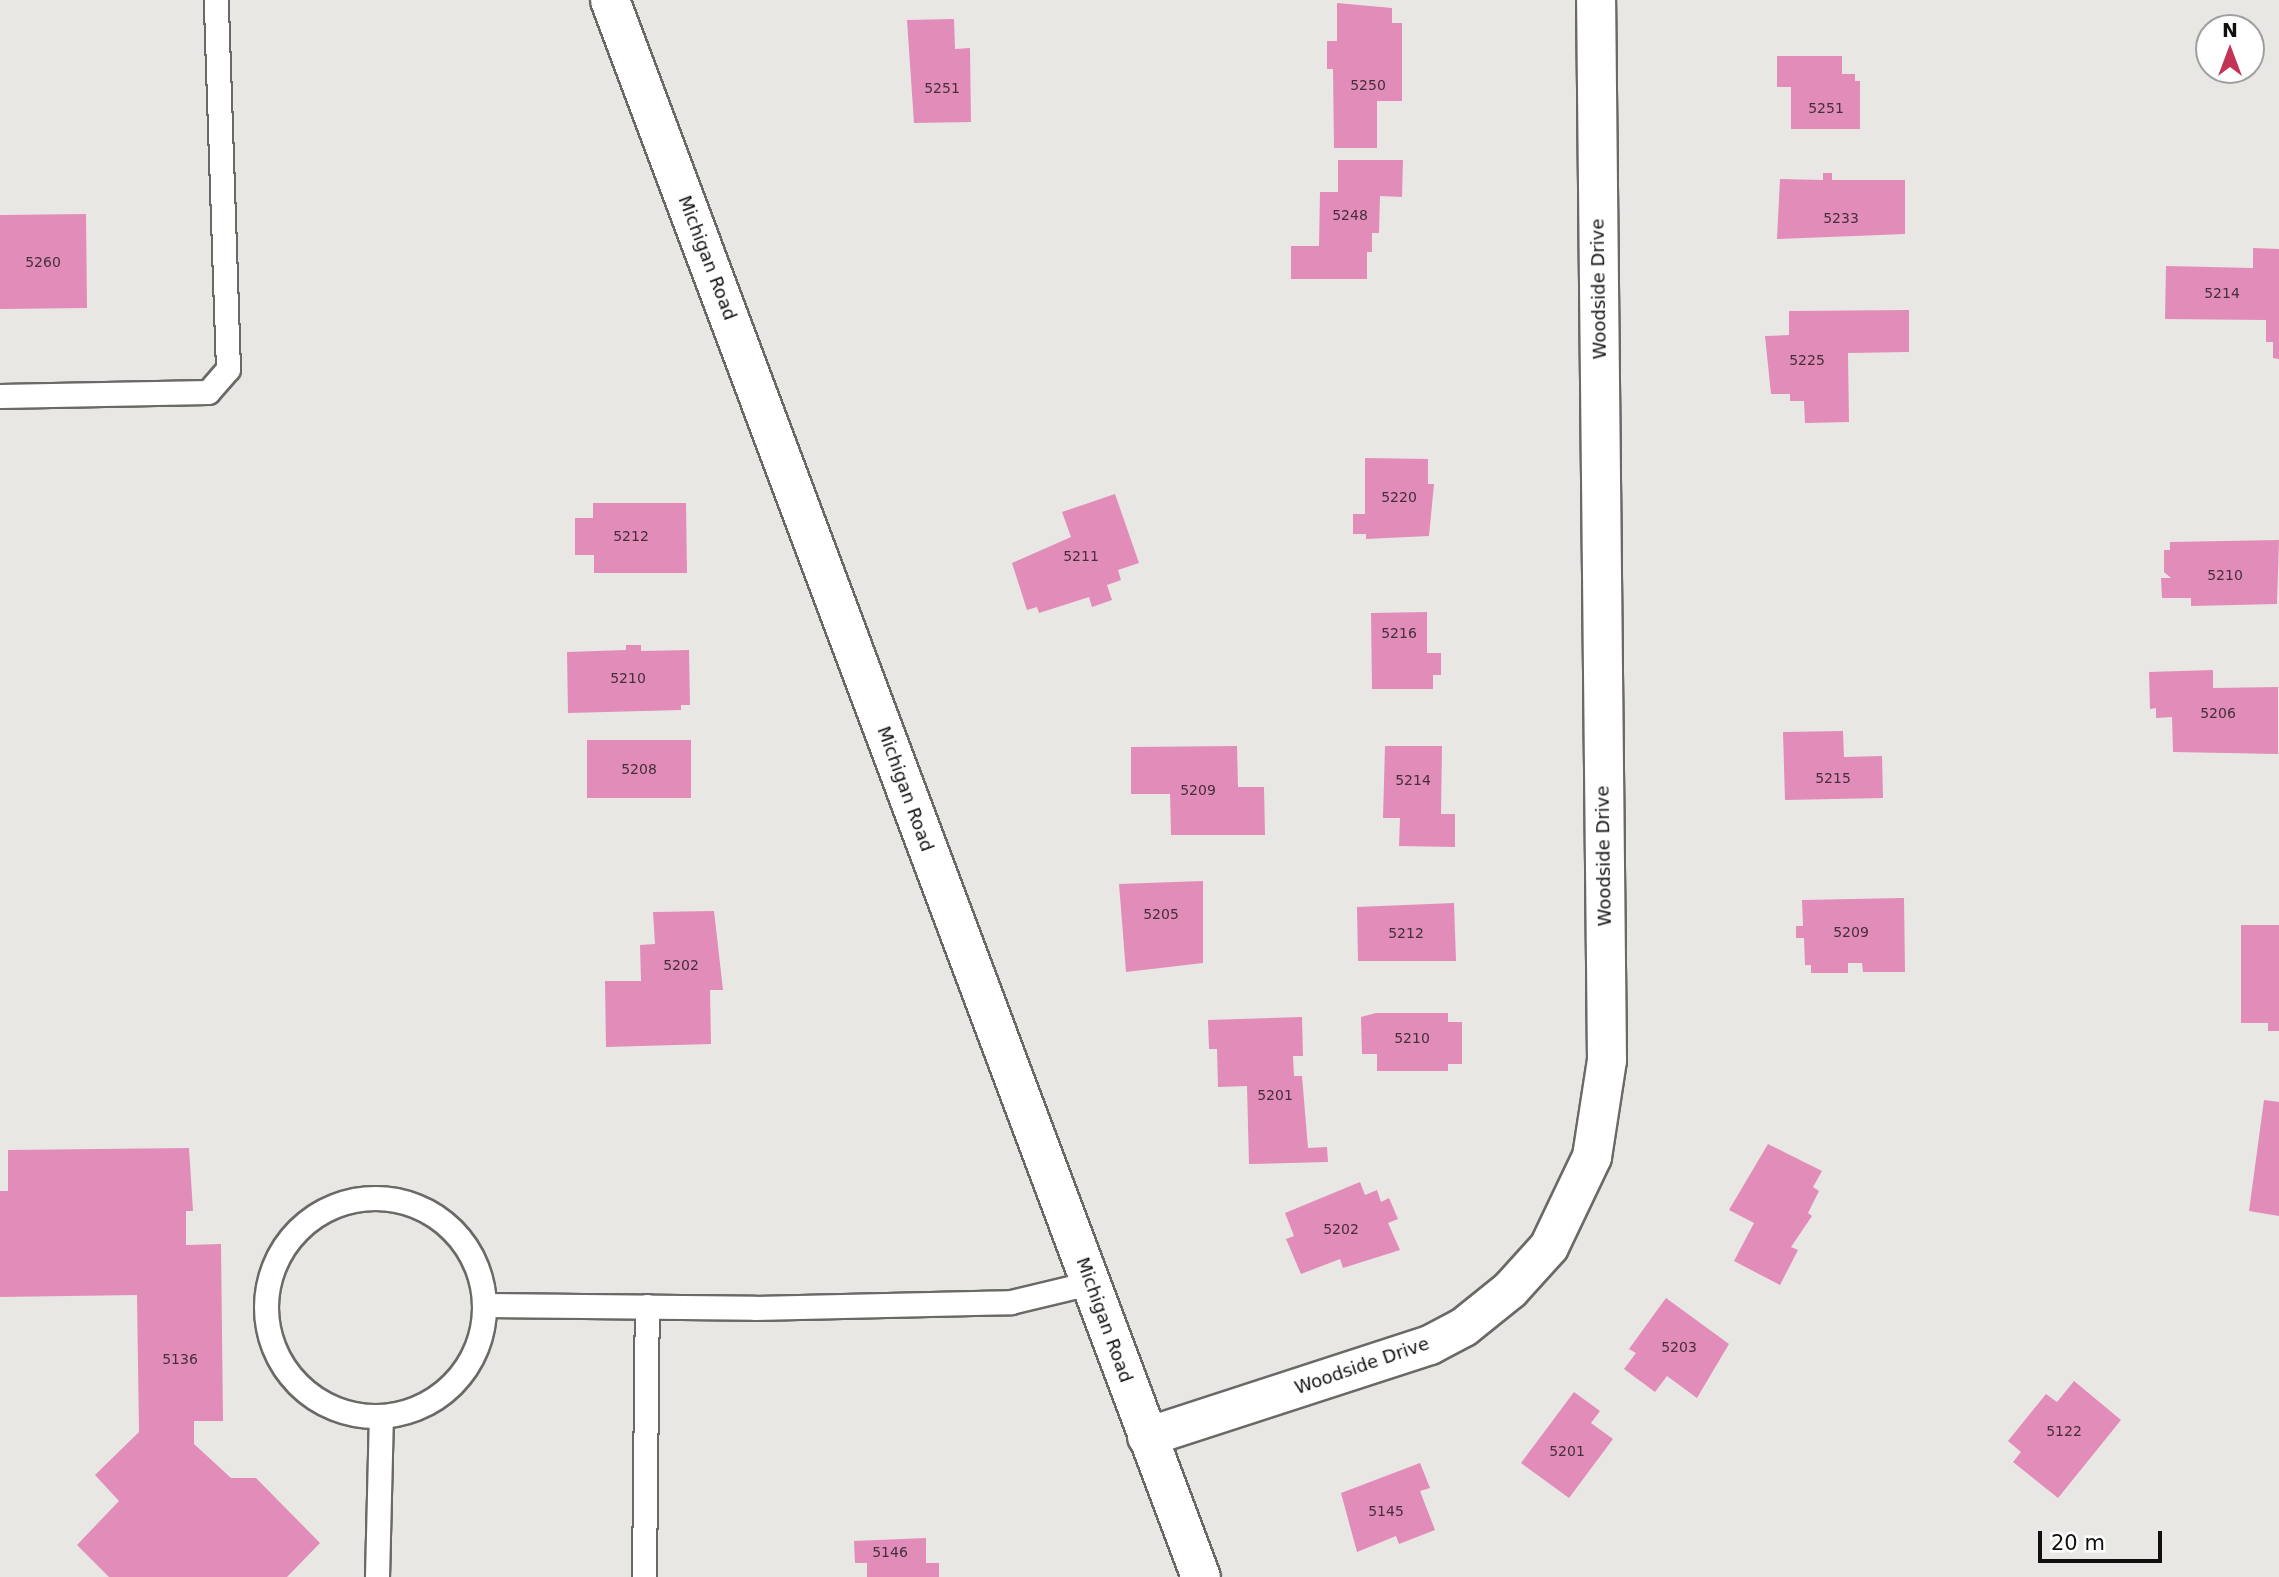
<!DOCTYPE html>
<style>
body{margin:0}
#map{position:relative;width:2279px;height:1577px;overflow:hidden;background:#e9e7e4;font-family:"DejaVu Sans",sans-serif}
div>[style]{position:absolute}
[style*='--x']{left:calc(var(--x)*1px);top:calc(var(--y)*1px);width:calc(var(--w)*1px);rotate:calc(var(--a)*1deg)}
.building>*{inset:0;background:#e28cb9}
.roads{filter:drop-shadow(2px 0 #6b6966) drop-shadow(-2px 0 #6b6966) drop-shadow(0 2px #6b6966) drop-shadow(0 -2px #6b6966)}
.service>*{height:23px;margin:-11.5px;padding:0 11.5px;transform-origin:11.5px;border-radius:11.5px;background:#fff}
.service>.ring{margin:-11.5px;padding:0;box-sizing:content-box;background:none;border:23px solid #fff;border-radius:50%}
.minor>*{height:38px;margin:-19px;padding:0 19px;transform-origin:19px;border-radius:19px;background:#fff}
.primary>*{height:38px;margin:-19px;padding:0 19px;transform-origin:19px;border-radius:19px;background:#fff}
span{translate:-50% -50%;white-space:nowrap;text-align:center;line-height:1.15;-webkit-text-stroke:7px #fff;paint-order:stroke}
.number-label{font-size:14px;color:#452f3a}
.number-label span{-webkit-text-stroke-width:0}
.street-label{font-size:18px;color:#11100f}
.north{position:absolute;left:2195px;top:14px;width:70px;height:70px;box-sizing:border-box;background:#fff;border:2px solid #a09f9f;border-radius:50%;rotate:0deg;font-size:19px;font-weight:700;line-height:28px;text-align:center;color:#11100f}
.north::after{content:'';display:block;margin:auto;width:24px;height:32px;background:#c33355;clip-path:polygon(50% 0,100% 100%,50% 72%,0 100%)}
.scale{position:absolute;left:2038px;top:1531px;width:124px;height:32px;box-sizing:border-box;border:4px solid #11100f;border-top:0;padding-left:9px;font-size:21px;line-height:24px;white-space:nowrap;color:#11100f;-webkit-text-stroke:5px #fff;paint-order:stroke}
</style>
<div id="map">
<div class="building">
<i style="clip-path:polygon(1337px 3px,1392px 8px,1392px 23px,1402px 23px,1402px 101px,1377px 101px,1377px 148px,1334px 148px,1333px 69px,1327px 69px,1327px 41px,1337px 41px)"></i>
<i style="clip-path:polygon(954px 19px,955px 49px,970px 48px,971px 122px,914px 123px,907px 20px)"></i>
<i style="clip-path:polygon(1777px 56px,1842px 56px,1842px 74px,1855px 74px,1855px 81px,1860px 81px,1860px 129px,1791px 129px,1791px 87px,1777px 87px)"></i>
<i style="clip-path:polygon(1338px 160px,1403px 160px,1402px 197px,1380px 196px,1379px 233px,1372px 233px,1372px 252px,1367px 252px,1367px 279px,1291px 279px,1291px 246px,1319px 246px,1320px 192px,1338px 192px)"></i>
<i style="clip-path:polygon(1823px 173px,1832px 173px,1832px 180px,1905px 180px,1905px 234px,1777px 239px,1780px 179px,1823px 180px)"></i>
<i style="clip-path:polygon(86px 214px,87px 308px,0 309px,0 215px)"></i>
<i style="clip-path:polygon(2253px 248px,2279px 249px,2279px 359px,2273px 358px,2273px 342px,2266px 342px,2266px 320px,2165px 319px,2166px 266px,2253px 268px)"></i>
<i style="clip-path:polygon(1909px 310px,1909px 352px,1848px 353px,1849px 422px,1805px 423px,1804px 401px,1790px 401px,1790px 394px,1771px 394px,1765px 336px,1789px 335px,1789px 311px)"></i>
<i style="clip-path:polygon(1365px 458px,1428px 459px,1428px 484px,1434px 484px,1429px 536px,1366px 539px,1366px 534px,1353px 534px,1353px 514px,1365px 514px)"></i>
<i style="clip-path:polygon(1115px 494px,1139px 563px,1118px 570px,1121px 580px,1107px 585px,1112px 600px,1092px 607px,1089px 597px,1039px 613px,1037px 607px,1027px 610px,1012px 563px,1071px 537px,1062px 512px)"></i>
<i style="clip-path:polygon(593px 503px,686px 503px,687px 573px,594px 573px,594px 555px,575px 555px,575px 518px,593px 518px)"></i>
<i style="clip-path:polygon(2279px 540px,2277px 604px,2191px 606px,2191px 598px,2162px 598px,2161px 578px,2171px 578px,2164px 572px,2164px 550px,2170px 550px,2170px 542px)"></i>
<i style="clip-path:polygon(1427px 612px,1427px 653px,1441px 653px,1441px 675px,1433px 675px,1433px 689px,1372px 689px,1371px 613px)"></i>
<i style="clip-path:polygon(626px 645px,641px 645px,641px 651px,689px 650px,690px 705px,681px 705px,681px 710px,568px 713px,567px 652px,626px 650px)"></i>
<i style="clip-path:polygon(2213px 670px,2213px 688px,2278px 687px,2278px 754px,2173px 752px,2172px 717px,2156px 718px,2156px 708px,2150px 709px,2149px 672px)"></i>
<i style="clip-path:polygon(1843px 731px,1844px 757px,1882px 756px,1883px 798px,1785px 800px,1783px 732px)"></i>
<i style="clip-path:polygon(587px 740px,691px 740px,691px 798px,587px 798px)"></i>
<i style="clip-path:polygon(1237px 746px,1238px 787px,1264px 787px,1265px 835px,1171px 835px,1170px 794px,1131px 794px,1131px 747px)"></i>
<i style="clip-path:polygon(1385px 746px,1442px 746px,1441px 814px,1455px 814px,1455px 847px,1399px 846px,1400px 818px,1383px 818px)"></i>
<i style="clip-path:polygon(1203px 881px,1203px 963px,1126px 972px,1119px 884px)"></i>
<i style="clip-path:polygon(1904px 898px,1905px 972px,1863px 972px,1862px 963px,1848px 963px,1848px 973px,1811px 973px,1811px 965px,1805px 965px,1804px 938px,1796px 938px,1796px 926px,1803px 926px,1802px 900px)"></i>
<i style="clip-path:polygon(1454px 903px,1456px 961px,1358px 961px,1357px 907px)"></i>
<i style="clip-path:polygon(714px 911px,723px 990px,710px 990px,711px 1044px,606px 1047px,605px 981px,641px 981px,640px 945px,655px 944px,653px 912px)"></i>
<i style="clip-path:polygon(2241px 925px,2279px 925px,2279px 1031px,2268px 1031px,2268px 1023px,2241px 1023px)"></i>
<i style="clip-path:polygon(1376px 1013px,1448px 1013px,1448px 1022px,1462px 1022px,1462px 1064px,1448px 1064px,1448px 1071px,1377px 1071px,1377px 1054px,1362px 1054px,1361px 1017px)"></i>
<i style="clip-path:polygon(1302px 1017px,1303px 1056px,1293px 1056px,1294px 1076px,1302px 1076px,1308px 1148px,1327px 1147px,1328px 1162px,1249px 1164px,1247px 1086px,1218px 1087px,1217px 1049px,1209px 1049px,1208px 1020px)"></i>
<i style="clip-path:polygon(2264px 1100px,2279px 1102px,2279px 1216px,2249px 1211px)"></i>
<i style="clip-path:polygon(1768px 1144px,1822px 1171px,1813px 1187px,1819px 1191px,1808px 1213px,1812px 1216px,1791px 1247px,1798px 1250px,1780px 1285px,1734px 1261px,1754px 1223px,1729px 1210px)"></i>
<i style="clip-path:polygon(189px 1148px,193px 1211px,186px 1211px,186px 1245px,221px 1244px,223px 1421px,194px 1421px,194px 1444px,231px 1478px,256px 1478px,320px 1543px,287px 1577px,109px 1577px,77px 1545px,119px 1501px,95px 1475px,139px 1432px,137px 1295px,0 1297px,0 1191px,8px 1191px,8px 1150px)"></i>
<i style="clip-path:polygon(1360px 1182px,1365px 1195px,1377px 1190px,1381px 1202px,1389px 1198px,1398px 1219px,1388px 1223px,1400px 1250px,1343px 1268px,1340px 1259px,1301px 1274px,1286px 1239px,1294px 1236px,1285px 1213px)"></i>
<i style="clip-path:polygon(1666px 1298px,1729px 1344px,1697px 1398px,1667px 1376px,1655px 1392px,1624px 1369px,1636px 1353px,1629px 1349px)"></i>
<i style="clip-path:polygon(2074px 1381px,2121px 1420px,2058px 1498px,2013px 1462px,2021px 1452px,2008px 1441px,2046px 1394px,2057px 1402px)"></i>
<i style="clip-path:polygon(1574px 1392px,1600px 1411px,1591px 1423px,1613px 1439px,1569px 1498px,1521px 1463px)"></i>
<i style="clip-path:polygon(1420px 1463px,1430px 1488px,1420px 1491px,1435px 1530px,1399px 1544px,1396px 1536px,1357px 1552px,1341px 1493px)"></i>
<i style="clip-path:polygon(926px 1538px,926px 1563px,939px 1563px,939px 1577px,867px 1577px,867px 1563px,855px 1563px,854px 1541px)"></i>
</div>
<div class="roads">
<div class="service">
<i style="--x:0;--y:396;--w:208;--a:-1.1"></i>
<i style="--x:208;--y:392;--w:30;--a:-49"></i>
<i style="--x:228;--y:369;--w:369;--a:-91.9"></i>
<i class="ring" style="left:266px;top:1198px;width:195px;height:195px"></i>
<i style="--x:485;--y:1305;--w:270;--a:0.6"></i>
<i style="--x:755;--y:1308;--w:256;--a:-1.3"></i>
<i style="--x:1011;--y:1302;--w:81;--a:-13.5"></i>
<i style="--x:377;--y:1577;--w:160;--a:-88.6"></i>
<i style="--x:644;--y:1577;--w:271;--a:-89.4"></i>
</div>
<div class="minor">
<i style="--x:1147;--y:1437;--w:298;--a:-18"></i>
<i style="--x:1430;--y:1345;--w:38;--a:-28"></i>
<i style="--x:1464;--y:1327;--w:59;--a:-38.8"></i>
<i style="--x:1510;--y:1290;--w:58;--a:-47.8"></i>
<i style="--x:1549;--y:1247;--w:100;--a:-64.5"></i>
<i style="--x:1592;--y:1157;--w:98;--a:-81.2"></i>
<i style="--x:1607;--y:1060;--w:1060;--a:-90.59"></i>
</div>
<div class="primary">
<i style="--x:610;--y:0;--w:1684;--a:69.46"></i>
</div>
</div>
<div class="number-label">
<span style="left:1368px;top:85px">5250</span>
<span style="left:942px;top:88px">5251</span>
<span style="left:1826px;top:108px">5251</span>
<span style="left:1350px;top:215px">5248</span>
<span style="left:1841px;top:218px">5233</span>
<span style="left:43px;top:262px">5260</span>
<span style="left:2222px;top:293px">5214</span>
<span style="left:1807px;top:360px">5225</span>
<span style="left:1399px;top:497px">5220</span>
<span style="left:631px;top:536px">5212</span>
<span style="left:1081px;top:556px">5211</span>
<span style="left:2225px;top:575px">5210</span>
<span style="left:1399px;top:633px">5216</span>
<span style="left:628px;top:678px">5210</span>
<span style="left:2218px;top:713px">5206</span>
<span style="left:639px;top:769px">5208</span>
<span style="left:1833px;top:778px">5215</span>
<span style="left:1413px;top:780px">5214</span>
<span style="left:1198px;top:790px">5209</span>
<span style="left:1161px;top:914px">5205</span>
<span style="left:1851px;top:932px">5209</span>
<span style="left:1406px;top:933px">5212</span>
<span style="left:681px;top:965px">5202</span>
<span style="left:1412px;top:1038px">5210</span>
<span style="left:1275px;top:1095px">5201</span>
<span style="left:1341px;top:1229px">5202</span>
<span style="left:1679px;top:1347px">5203</span>
<span style="left:180px;top:1359px">5136</span>
<span style="left:2064px;top:1431px">5122</span>
<span style="left:1567px;top:1451px">5201</span>
<span style="left:1386px;top:1511px">5145</span>
<span style="left:890px;top:1552px">5146</span>
</div>
<div class="street-label">
<span style="left:707px;top:258px;rotate:69deg">Michigan Road</span>
<span style="left:1599px;top:289px;rotate:-91deg">Woodside Drive</span>
<span style="left:905px;top:789px;rotate:70deg">Michigan Road</span>
<span style="left:1604px;top:856px;rotate:-91deg">Woodside Drive</span>
<span style="left:1104px;top:1320px;rotate:70deg">Michigan Road</span>
<span style="left:1362px;top:1366px;rotate:-19deg">Woodside Drive</span>
</div>
<div class="north">N</div>
<div class="scale">20 m</div>
</div>
